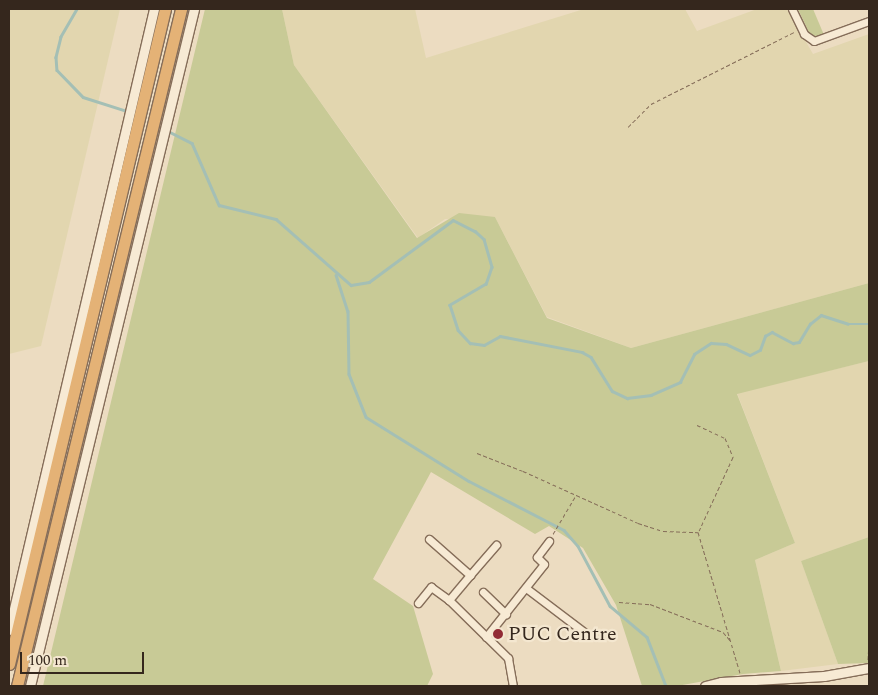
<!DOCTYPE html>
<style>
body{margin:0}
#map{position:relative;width:878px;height:695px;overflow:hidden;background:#ecdcc1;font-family:Spectral,serif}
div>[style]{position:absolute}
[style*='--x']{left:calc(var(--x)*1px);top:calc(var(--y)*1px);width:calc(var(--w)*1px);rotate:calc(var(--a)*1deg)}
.farmland>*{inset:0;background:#e2d6af}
.green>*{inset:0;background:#c8ca96}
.stream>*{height:2.5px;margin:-1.25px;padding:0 1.25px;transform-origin:1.25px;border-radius:1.25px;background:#a4bfb5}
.path>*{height:1px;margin-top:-0.5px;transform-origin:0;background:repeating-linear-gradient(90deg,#856d59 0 4px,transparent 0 6.5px)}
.roads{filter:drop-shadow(1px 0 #856d59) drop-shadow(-1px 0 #856d59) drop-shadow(0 1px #856d59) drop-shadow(0 -1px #856d59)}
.minor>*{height:7px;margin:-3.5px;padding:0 3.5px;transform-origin:3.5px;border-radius:3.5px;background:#f7ead4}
.tertiary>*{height:9px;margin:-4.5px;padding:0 4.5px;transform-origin:4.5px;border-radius:4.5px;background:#f7ead4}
.trunk>*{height:11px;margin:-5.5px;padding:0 5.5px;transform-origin:5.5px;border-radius:5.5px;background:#e4b276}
.dots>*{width:14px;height:14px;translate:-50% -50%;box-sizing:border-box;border:2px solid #f4e7d0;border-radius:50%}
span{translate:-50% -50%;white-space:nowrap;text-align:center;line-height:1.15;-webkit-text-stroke:4.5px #f4e7d0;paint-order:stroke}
.poi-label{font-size:20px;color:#35271d}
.left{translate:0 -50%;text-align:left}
.frame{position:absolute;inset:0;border:10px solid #35271d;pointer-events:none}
.scale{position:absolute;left:20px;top:652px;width:124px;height:22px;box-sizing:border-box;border:2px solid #35271d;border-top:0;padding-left:6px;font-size:15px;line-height:18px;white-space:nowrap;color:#35271d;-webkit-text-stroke:4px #f4e7d0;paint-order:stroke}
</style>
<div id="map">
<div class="farmland">
<i style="clip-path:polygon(9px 9px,120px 9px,41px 346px,9px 354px)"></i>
<i style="clip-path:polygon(282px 9px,415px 9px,426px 58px,584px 9px,685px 9px,697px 31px,757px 9px,787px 9px,813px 54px,869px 34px,869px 283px,631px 348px,547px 317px,495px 217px,445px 219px,418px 238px,294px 65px)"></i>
<i style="clip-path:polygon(869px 361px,869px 537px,801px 561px,838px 664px,781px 671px,755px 560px,795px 543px,737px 393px)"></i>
</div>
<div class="green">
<i style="clip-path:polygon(205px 9px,282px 9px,294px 65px,417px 238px,459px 213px,495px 217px,547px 318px,631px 348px,869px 283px,869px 361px,737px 394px,795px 543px,755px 560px,781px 671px,743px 674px,677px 686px,642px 686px,616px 605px,583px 548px,549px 526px,535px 534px,431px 472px,373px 579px,413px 606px,433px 674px,427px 686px,43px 686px)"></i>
<i style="clip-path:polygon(798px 9px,813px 9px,824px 35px,812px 39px)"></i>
<i style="clip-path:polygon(869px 537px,869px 663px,838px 664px,801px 561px)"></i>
</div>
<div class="stream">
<i style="--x:77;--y:9;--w:32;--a:120"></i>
<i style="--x:61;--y:37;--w:21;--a:104"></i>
<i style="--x:56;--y:57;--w:13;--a:86"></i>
<i style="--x:57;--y:70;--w:37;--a:46"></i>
<i style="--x:83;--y:97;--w:46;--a:17.7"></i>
<i style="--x:168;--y:131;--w:27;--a:27"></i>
<i style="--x:192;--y:143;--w:68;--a:66.5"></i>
<i style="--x:219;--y:205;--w:59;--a:13.8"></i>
<i style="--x:276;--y:219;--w:100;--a:41.3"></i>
<i style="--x:351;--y:285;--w:18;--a:-9"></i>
<i style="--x:369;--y:282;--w:104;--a:-36.4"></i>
<i style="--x:453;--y:220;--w:25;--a:27"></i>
<i style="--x:475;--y:231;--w:12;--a:42"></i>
<i style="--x:484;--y:239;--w:29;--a:74"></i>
<i style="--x:492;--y:267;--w:18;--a:109"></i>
<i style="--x:486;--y:284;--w:42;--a:149.7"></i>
<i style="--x:450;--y:305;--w:26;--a:72"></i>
<i style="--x:458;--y:330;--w:18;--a:47"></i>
<i style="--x:470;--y:343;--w:14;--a:8"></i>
<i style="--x:484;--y:345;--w:18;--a:-29"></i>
<i style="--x:500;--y:336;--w:84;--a:11"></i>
<i style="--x:582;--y:352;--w:10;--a:29"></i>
<i style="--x:591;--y:357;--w:40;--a:58"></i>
<i style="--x:612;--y:391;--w:17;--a:25"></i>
<i style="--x:627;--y:398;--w:24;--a:-7"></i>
<i style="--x:651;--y:395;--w:32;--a:-24"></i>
<i style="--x:680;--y:382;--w:31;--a:-63"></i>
<i style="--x:694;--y:354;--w:20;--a:-33"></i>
<i style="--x:711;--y:343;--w:15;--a:4"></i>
<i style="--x:726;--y:344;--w:26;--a:25"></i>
<i style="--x:750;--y:355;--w:11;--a:-27"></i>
<i style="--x:760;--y:350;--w:15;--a:-70"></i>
<i style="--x:765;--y:336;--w:8;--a:-30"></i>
<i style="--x:772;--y:332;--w:24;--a:28"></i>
<i style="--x:793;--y:343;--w:6;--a:-9"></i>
<i style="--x:799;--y:342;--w:21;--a:-59"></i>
<i style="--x:810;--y:324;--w:14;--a:-39"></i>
<i style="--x:821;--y:315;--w:28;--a:18"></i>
<i style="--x:848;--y:324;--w:21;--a:0"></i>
<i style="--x:336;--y:275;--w:38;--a:72"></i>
<i style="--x:348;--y:311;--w:63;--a:89.1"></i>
<i style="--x:349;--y:374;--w:46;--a:68.4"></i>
<i style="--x:366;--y:417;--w:121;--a:31.9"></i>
<i style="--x:469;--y:481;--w:107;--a:27.3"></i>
<i style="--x:564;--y:530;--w:21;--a:49"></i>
<i style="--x:578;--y:546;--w:68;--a:61.9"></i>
<i style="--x:610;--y:606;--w:48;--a:40"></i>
<i style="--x:647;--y:637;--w:53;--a:68.8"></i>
</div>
<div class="path">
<i style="--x:628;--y:127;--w:33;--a:-45"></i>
<i style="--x:651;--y:104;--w:160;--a:-26.7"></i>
<i style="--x:697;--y:425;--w:31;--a:25"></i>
<i style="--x:725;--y:438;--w:21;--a:67"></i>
<i style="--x:733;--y:457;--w:81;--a:114.7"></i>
<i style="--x:477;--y:453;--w:49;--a:21.4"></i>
<i style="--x:523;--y:471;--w:126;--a:24.3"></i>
<i style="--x:638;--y:523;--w:26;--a:18"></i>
<i style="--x:663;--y:531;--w:35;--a:2"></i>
<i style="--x:698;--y:532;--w:147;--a:73.4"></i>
<i style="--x:553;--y:534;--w:43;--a:-59.3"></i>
<i style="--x:619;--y:602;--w:31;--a:4"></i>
<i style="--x:650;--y:604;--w:78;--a:21"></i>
<i style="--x:723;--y:632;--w:11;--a:49"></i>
<i style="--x:868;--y:660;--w:22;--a:-87"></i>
</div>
<div class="roads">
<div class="minor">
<i style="--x:792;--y:9;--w:28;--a:64"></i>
<i style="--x:804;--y:34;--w:12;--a:35"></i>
<i style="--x:814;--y:41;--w:59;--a:-20"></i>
<i style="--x:429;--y:539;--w:55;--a:41.3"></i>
<i style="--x:470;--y:575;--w:33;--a:130"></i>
<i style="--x:470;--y:575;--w:40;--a:-49"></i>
<i style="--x:526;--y:588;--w:73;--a:37.2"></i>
<i style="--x:483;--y:592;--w:32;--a:44"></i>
<i style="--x:418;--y:603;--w:21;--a:-51"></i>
<i style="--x:431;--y:587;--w:22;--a:36"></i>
<i style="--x:449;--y:600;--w:83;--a:44.5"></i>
<i style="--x:508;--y:658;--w:28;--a:80"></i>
<i style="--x:486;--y:637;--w:93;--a:-51.5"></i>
<i style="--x:544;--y:564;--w:10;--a:-135"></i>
<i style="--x:537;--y:557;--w:20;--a:-53"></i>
</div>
<div class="tertiary">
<i style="--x:9;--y:630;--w:638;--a:-76.86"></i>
<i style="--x:30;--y:686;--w:697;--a:-76.38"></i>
<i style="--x:705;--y:686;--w:16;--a:-14"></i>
<i style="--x:721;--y:682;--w:103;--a:-3.3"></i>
<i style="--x:824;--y:676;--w:46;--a:-10.1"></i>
</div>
<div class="trunk">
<i style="--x:9;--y:664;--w:673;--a:-76.6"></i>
<i style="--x:17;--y:686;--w:697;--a:-76.38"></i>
</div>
</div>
<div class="dots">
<i style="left:498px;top:634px;background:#922b34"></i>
</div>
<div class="poi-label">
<span class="left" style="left:508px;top:634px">PUC Centre</span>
</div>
<div class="frame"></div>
<div class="scale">100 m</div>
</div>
